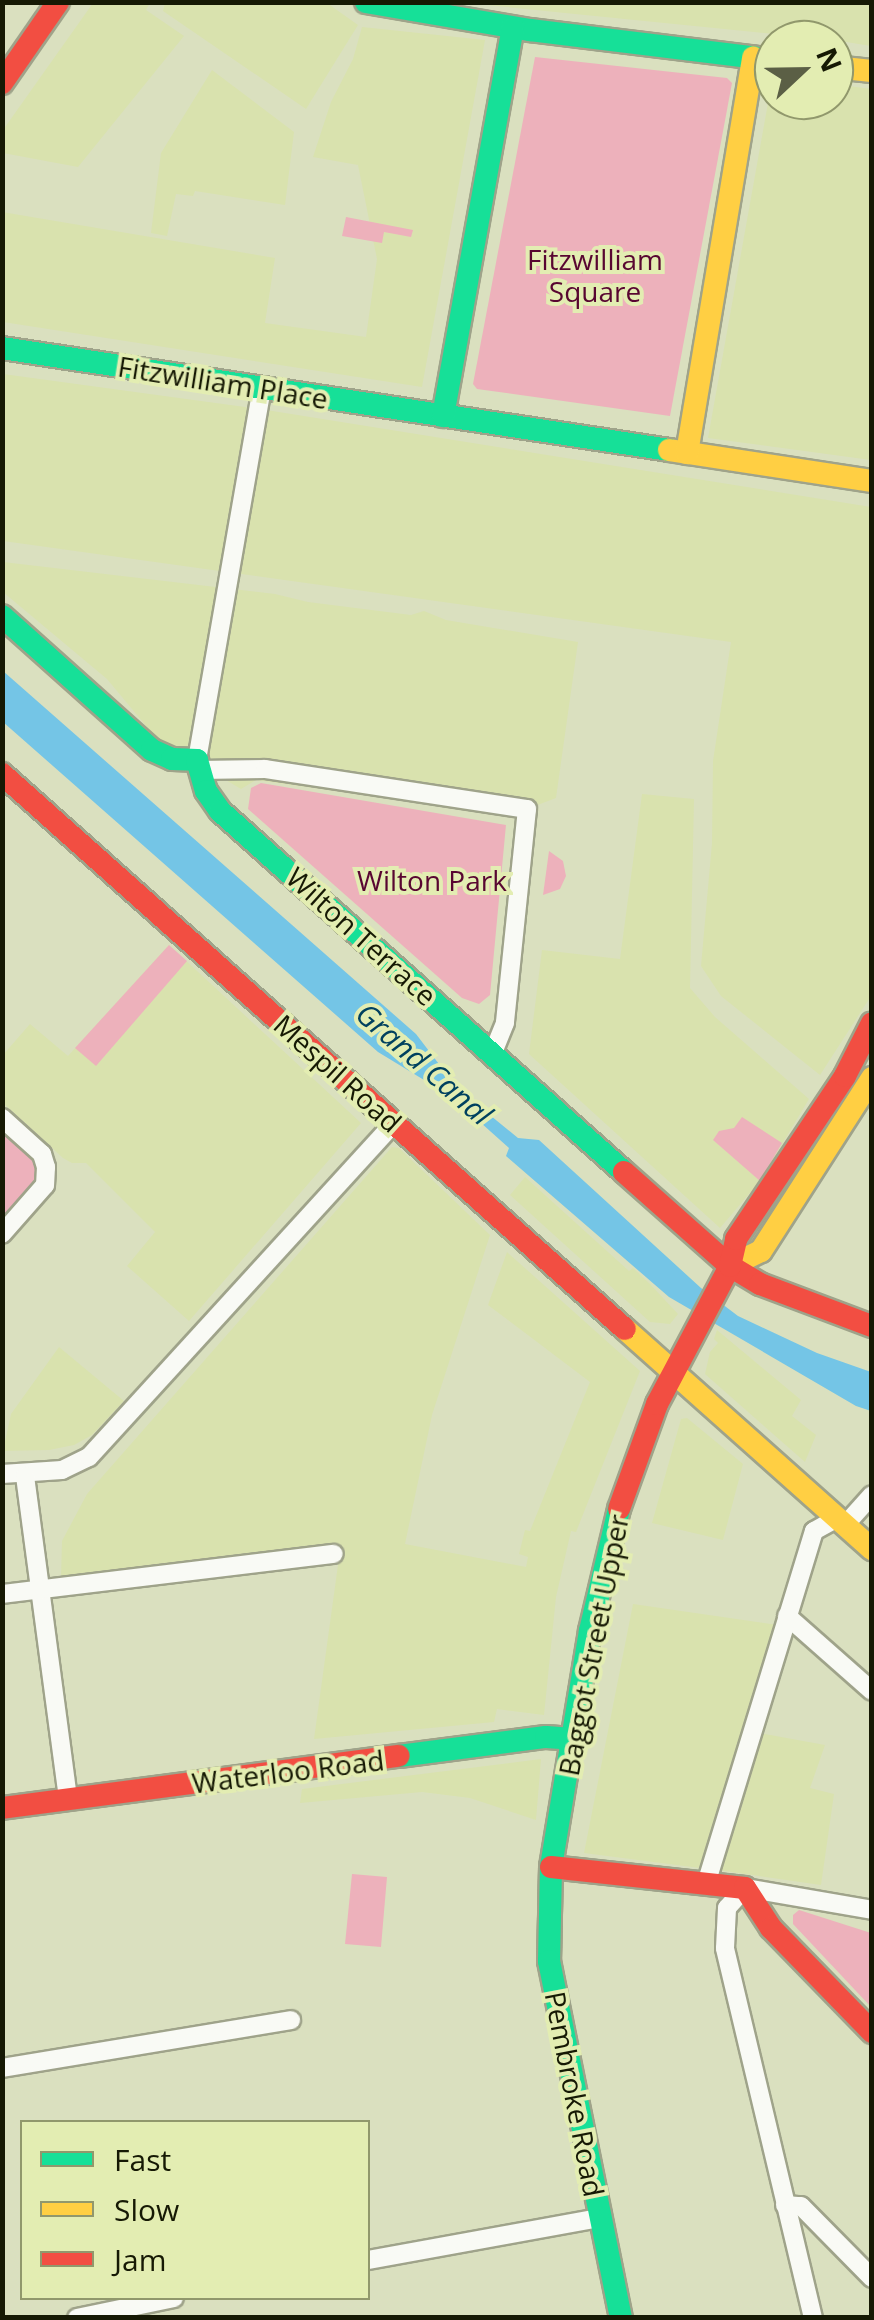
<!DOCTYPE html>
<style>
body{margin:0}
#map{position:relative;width:874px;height:2320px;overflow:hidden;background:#dae0bf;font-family:"Open Sans",sans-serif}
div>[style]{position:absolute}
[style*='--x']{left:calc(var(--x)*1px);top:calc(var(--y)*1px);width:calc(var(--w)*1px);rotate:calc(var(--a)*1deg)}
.built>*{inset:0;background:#d9e2ae}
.green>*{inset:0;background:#edb1bb}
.water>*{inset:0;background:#74c5e6}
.roads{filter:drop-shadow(2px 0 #9fa38a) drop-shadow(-2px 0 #9fa38a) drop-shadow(0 2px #9fa38a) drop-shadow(0 -2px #9fa38a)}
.street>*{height:18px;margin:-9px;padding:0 9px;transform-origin:9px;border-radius:9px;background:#f9faf5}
.fast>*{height:22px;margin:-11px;padding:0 11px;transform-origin:11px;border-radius:11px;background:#16e098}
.slow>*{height:22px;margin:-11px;padding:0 11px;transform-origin:11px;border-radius:11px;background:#ffcf43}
.jam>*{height:22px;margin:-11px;padding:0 11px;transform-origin:11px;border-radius:11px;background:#f24e42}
span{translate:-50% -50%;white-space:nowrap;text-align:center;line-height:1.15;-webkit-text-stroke:8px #e3edb2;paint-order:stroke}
.park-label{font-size:28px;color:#580631}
.street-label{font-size:28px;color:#161904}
.water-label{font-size:30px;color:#00415f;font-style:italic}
.frame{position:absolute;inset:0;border:5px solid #161904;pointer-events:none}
.legend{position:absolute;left:20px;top:2120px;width:350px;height:180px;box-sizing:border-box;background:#e3edb2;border:2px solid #91986c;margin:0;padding:12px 18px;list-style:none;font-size:30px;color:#161904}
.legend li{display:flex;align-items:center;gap:20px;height:50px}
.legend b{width:50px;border:2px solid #91986c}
.north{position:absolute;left:754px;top:20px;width:100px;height:100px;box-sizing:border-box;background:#e3edb2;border:2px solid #91986c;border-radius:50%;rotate:68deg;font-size:28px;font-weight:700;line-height:40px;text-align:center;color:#161904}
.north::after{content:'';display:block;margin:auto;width:35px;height:45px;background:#5b5f45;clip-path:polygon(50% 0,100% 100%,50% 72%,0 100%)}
</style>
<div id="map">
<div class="built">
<i style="clip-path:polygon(93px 3px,150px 3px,146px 10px,184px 36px,78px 167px,3px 153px,3px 130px)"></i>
<i style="clip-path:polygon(165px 3px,327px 3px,358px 25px,306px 109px,163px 11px)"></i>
<i style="clip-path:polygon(467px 3px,871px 3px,871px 46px,834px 40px)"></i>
<i style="clip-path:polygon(362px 27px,485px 40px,422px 387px,3px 322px,2px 212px,275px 258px,265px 323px,366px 337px,377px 259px,358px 165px,313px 157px,331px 102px,353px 59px)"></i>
<i style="clip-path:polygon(212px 70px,294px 132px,285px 205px,195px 191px,193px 196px,176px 194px,167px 236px,151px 233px,161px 153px)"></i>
<i style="clip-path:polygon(773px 75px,774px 100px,834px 100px,834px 84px,871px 89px,871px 460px,708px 438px)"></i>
<i style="clip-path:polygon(3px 374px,260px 409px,871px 507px,871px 996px,820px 1075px,721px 996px,701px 966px,712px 843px,713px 761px,731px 642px,3px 541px)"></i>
<i style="clip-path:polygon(3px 562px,275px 594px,308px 602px,411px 615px,424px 611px,446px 620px,578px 642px,556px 798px,511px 815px,256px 780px,241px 789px,157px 739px,107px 679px,3px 592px)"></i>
<i style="clip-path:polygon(642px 794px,694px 799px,690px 988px,715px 1017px,809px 1099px,760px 1181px,720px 1228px,529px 1054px,542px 950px,620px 959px)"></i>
<i style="clip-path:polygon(169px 945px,361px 1123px,189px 1321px,127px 1266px,155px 1232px,86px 1163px,72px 1163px,63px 1158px,3px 1103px,3px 1055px,30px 1024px,68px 1056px)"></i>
<i style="clip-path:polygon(392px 1147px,399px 1148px,490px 1235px,432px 1415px,405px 1544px,526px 1567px,528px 1557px,519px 1554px,525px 1530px,530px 1531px,590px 1382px,488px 1305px,507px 1252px,640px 1371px,576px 1532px,571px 1531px,556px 1597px,544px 1715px,497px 1709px,494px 1722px,314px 1739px,338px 1565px,327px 1548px,61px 1577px,62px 1541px,87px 1494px)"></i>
<i style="clip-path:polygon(525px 1177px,629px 1271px,633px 1268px,650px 1284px,678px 1314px,670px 1324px,650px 1322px,510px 1195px)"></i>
<i style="clip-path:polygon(717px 1330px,801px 1400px,792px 1416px,816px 1435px,805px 1462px,705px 1374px,710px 1352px,718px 1343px,714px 1339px)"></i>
<i style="clip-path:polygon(59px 1347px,124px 1401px,92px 1435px,74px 1445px,49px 1450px,3px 1451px,11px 1414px)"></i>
<i style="clip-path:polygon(687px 1418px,743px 1464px,723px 1540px,652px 1523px,681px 1419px)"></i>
<i style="clip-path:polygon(633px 1604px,778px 1625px,700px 1868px,584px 1853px)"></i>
<i style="clip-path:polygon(759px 1733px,825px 1745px,810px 1788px,834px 1794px,821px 1885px,718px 1870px)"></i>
<i style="clip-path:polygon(541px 1759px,536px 1820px,470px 1798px,422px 1792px,300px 1803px,302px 1789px)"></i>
</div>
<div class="green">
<i style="clip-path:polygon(535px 57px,727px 78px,732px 83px,670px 416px,477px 389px,473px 384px)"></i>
<i style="clip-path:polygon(346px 217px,413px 230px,411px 237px,384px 232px,382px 243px,342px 236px)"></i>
<i style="clip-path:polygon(261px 783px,506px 825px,490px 995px,479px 1004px,462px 998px,248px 809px,251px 788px)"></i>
<i style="clip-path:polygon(549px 851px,563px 861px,566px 876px,560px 889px,543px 895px)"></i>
<i style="clip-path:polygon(169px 945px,187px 961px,96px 1066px,75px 1048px)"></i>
<i style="clip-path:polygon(742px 1117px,782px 1143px,760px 1181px,713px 1140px,719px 1131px,734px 1128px)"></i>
<i style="clip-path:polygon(2px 1127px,37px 1158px,40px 1171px,36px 1185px,2px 1226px)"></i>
<i style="clip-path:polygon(352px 1874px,387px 1877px,381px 1947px,345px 1944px)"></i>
<i style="clip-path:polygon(799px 1910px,871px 1933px,871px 2007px,793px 1924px,793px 1915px)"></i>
</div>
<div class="water">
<i style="clip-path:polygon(3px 671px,416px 1034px,458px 1089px,518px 1138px,539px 1140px,701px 1288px,738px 1316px,817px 1353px,871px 1372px,871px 1411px,856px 1406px,669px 1297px,506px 1156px,509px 1148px,452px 1097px,378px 1052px,3px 722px)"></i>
</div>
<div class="roads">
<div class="street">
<i style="--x:197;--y:760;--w:379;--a:-80.1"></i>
<i style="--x:199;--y:770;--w:66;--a:-0.9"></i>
<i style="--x:265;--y:769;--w:265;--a:8.7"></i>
<i style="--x:527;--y:809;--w:215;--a:95.9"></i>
<i style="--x:505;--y:1023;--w:31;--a:112"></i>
<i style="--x:2;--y:1118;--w:54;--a:42"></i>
<i style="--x:42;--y:1154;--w:14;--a:73"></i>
<i style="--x:46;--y:1167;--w:18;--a:93"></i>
<i style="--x:45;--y:1185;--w:65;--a:131.3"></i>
<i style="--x:2;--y:1474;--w:60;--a:-3.8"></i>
<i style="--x:62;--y:1470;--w:30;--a:-26"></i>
<i style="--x:89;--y:1457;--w:452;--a:-47.6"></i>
<i style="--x:25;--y:1476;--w:325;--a:82.4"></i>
<i style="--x:845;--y:1525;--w:40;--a:-48"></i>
<i style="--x:2;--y:1594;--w:334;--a:-6.9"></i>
<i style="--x:787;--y:1616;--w:113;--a:41.4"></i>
<i style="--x:706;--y:1884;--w:369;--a:-73"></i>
<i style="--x:814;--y:1531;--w:26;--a:-29"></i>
<i style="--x:2;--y:2068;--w:293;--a:-9.4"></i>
<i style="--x:785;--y:2205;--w:16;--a:4"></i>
<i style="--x:801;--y:2206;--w:101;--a:45.4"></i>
<i style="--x:368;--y:2260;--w:235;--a:-10.3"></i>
<i style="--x:77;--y:2318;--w:99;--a:-11.7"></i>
<i style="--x:813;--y:2318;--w:380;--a:-103.4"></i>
<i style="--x:725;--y:1948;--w:40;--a:-87.1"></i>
<i style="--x:727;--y:1908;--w:27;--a:-48"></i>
<i style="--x:745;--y:1888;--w:129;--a:9.8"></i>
</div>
<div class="fast">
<i style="--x:366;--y:2;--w:166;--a:9.7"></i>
<i style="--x:530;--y:30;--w:246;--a:7"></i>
<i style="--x:2;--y:348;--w:675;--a:8.69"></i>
<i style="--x:443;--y:416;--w:394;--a:-79.8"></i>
<i style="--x:2;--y:616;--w:201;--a:41.8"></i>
<i style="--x:152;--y:750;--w:22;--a:24"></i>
<i style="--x:172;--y:759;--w:25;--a:2"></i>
<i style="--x:197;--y:760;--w:32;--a:74"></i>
<i style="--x:206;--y:791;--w:24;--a:55"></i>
<i style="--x:220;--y:811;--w:542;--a:41.78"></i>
<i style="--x:619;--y:1509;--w:125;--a:103.4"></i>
<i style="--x:590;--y:1631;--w:239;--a:99.4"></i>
<i style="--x:551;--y:1867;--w:94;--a:91.2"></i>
<i style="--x:549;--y:1961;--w:364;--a:78.6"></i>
<i style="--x:399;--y:1756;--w:148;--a:-7.4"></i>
<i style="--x:546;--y:1737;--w:27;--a:4"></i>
</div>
<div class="slow">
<i style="--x:834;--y:67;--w:38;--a:6"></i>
<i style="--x:669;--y:450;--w:205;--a:8.7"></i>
<i style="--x:687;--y:453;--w:401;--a:-80.5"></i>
<i style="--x:730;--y:1266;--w:34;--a:-26"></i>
<i style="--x:761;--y:1251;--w:206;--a:-57.3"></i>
<i style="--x:625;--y:1329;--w:331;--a:41.7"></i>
</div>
<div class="jam">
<i style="--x:2;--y:83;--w:98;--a:-55.3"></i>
<i style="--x:2;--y:774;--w:834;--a:41.7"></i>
<i style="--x:624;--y:1172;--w:142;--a:41.6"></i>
<i style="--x:730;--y:1266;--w:35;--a:31"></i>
<i style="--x:760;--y:1284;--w:120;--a:20.6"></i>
<i style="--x:619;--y:1509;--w:112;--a:-70.1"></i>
<i style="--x:657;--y:1404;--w:156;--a:-62.1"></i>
<i style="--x:730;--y:1266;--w:28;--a:-77"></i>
<i style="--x:736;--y:1239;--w:196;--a:-56.2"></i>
<i style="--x:845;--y:1076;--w:59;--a:-63"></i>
<i style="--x:2;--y:1808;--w:400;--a:-7.5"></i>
<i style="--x:551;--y:1867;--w:195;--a:6.2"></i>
<i style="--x:745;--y:1888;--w:48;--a:57"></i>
<i style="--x:771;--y:1928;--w:145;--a:45.8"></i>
</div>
</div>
<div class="park-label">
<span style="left:595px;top:275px">Fitzwilliam<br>Square</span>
<span style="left:432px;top:880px">Wilton Park</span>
</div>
<div class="street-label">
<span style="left:223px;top:382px;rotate:9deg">Fitzwilliam Place</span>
<span style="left:362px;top:936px;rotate:42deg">Wilton Terrace</span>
<span style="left:338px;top:1073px;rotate:42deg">Mespil Road</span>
<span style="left:593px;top:1645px;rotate:-79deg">Baggot Street Upper</span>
<span style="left:288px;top:1771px;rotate:-7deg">Waterloo Road</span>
<span style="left:575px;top:2094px;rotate:79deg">Pembroke Road</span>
</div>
<div class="water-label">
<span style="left:424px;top:1064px;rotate:41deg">Grand Canal</span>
</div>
<div class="frame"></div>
<ul class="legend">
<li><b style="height:12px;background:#16e098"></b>Fast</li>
<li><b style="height:12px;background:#ffcf43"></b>Slow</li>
<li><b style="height:12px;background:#f24e42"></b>Jam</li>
</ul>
<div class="north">N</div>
</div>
